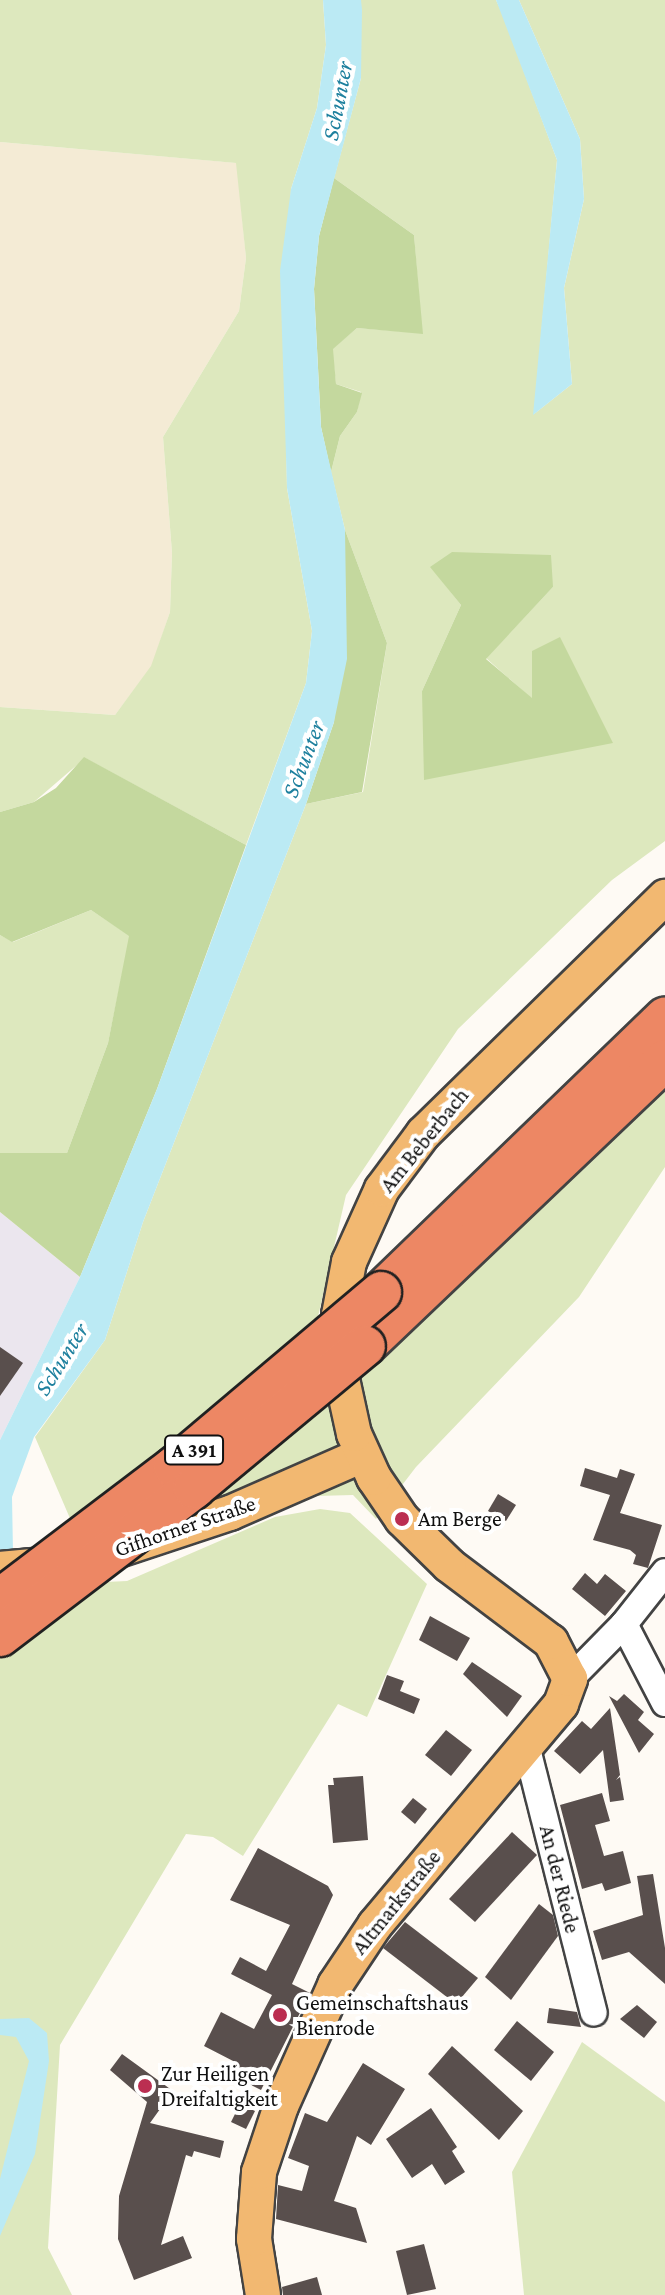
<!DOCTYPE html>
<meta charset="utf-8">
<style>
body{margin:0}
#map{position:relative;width:665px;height:2295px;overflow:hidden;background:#fefaf4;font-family:"Crimson Pro",serif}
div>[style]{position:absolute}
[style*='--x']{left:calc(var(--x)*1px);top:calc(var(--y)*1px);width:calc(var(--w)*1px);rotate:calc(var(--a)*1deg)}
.industrial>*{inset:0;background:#ebe6ee}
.farmland>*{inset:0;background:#f4ebd5}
.green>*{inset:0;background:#dde8be}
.forest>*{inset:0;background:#c4d89e}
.water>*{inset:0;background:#bbeaf4}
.building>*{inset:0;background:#594f4d}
.roads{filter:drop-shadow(2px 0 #434343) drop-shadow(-2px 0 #434343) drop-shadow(0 2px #434343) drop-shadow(0 -2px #434343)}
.minor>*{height:26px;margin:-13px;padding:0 13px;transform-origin:13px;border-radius:13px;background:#fff}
.major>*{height:34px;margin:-17px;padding:0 17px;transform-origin:17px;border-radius:17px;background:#f2b871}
.highway>*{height:40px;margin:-20px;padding:0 20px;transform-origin:20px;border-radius:20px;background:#ed8764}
.bridges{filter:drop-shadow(2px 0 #212121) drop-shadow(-2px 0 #212121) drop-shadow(0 2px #212121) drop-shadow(0 -2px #212121)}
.highway-bridge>*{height:40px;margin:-20px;padding:0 20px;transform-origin:20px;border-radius:20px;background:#ed8764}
.dots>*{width:22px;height:22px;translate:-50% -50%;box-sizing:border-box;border:4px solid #fff;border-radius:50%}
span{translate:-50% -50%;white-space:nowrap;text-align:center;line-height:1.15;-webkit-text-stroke:8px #fff;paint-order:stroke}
.shield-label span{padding:2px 6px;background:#fff;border:2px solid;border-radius:6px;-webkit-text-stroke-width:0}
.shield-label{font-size:20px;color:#101010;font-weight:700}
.street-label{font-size:22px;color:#101010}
.poi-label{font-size:22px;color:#101010}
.left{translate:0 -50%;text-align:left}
.water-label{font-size:24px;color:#1e809e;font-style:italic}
</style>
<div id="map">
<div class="industrial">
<i style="clip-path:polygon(0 1212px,80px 1277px,0 1440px)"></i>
</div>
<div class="farmland">
<i style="clip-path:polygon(0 142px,237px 163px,246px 258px,239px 311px,163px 437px,172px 553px,170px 612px,152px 666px,115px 715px,0 707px)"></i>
</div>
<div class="green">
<i style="clip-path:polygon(0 0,323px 0,326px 45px,317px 108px,291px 189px,285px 382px,287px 488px,312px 631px,306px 683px,246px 845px,85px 758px,34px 802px,0 812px,0 707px,115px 715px,151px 666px,170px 612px,172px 553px,163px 437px,239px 311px,246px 258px,236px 163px,0 142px)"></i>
<i style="clip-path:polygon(evenodd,361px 0,496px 0,502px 13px,557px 160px,534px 414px,572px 384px,564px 288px,584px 199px,580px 139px,519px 0,665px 0,665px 841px,612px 880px,458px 1029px,346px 1195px,317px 1321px,72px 1523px,35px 1437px,105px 1340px,143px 1222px,306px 804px,363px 792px,387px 643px,345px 530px,331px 472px,340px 436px,357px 412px,361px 392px,336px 384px,332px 349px,357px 328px,422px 333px,414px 235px,334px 178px,361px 78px,361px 0,431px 567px,553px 587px,486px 658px,532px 699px,422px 691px,461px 605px,431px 567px)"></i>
<i style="clip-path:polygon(91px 910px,130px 936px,108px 1043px,67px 1153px,0 1153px,0 935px,13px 942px)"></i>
<i style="clip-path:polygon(665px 1085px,665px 1167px,579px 1297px,416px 1467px,376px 1519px,353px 1495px,316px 1496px,141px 1556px,375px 1365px)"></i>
<i style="clip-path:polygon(320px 1509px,350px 1513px,427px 1584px,367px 1717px,338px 1704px,243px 1856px,213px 1837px,186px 1834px,60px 2045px,48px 2248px,72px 2295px,0 2295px,0 1587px,127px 1581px,275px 1517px)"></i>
<i style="clip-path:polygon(582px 2042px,665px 2102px,665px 2295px,524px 2295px,512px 2172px)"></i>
</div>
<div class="forest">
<i style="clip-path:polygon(334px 178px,414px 235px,423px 334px,357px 328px,333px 349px,336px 384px,362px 393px,357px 412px,340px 436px,331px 472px,321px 427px,314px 289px,319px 236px)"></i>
<i style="clip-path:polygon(345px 530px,387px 643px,362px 792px,306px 804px,334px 722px)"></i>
<i style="clip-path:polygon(452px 552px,551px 555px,553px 587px,486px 659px,532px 698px,532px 651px,560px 637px,613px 743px,424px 780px,422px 691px,461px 605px,430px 567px)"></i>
<i style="clip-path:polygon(84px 757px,246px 845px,157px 1089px,80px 1277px,0 1212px,0 1153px,67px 1153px,108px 1043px,129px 936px,91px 910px,12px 942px,0 935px,0 812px,34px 802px,56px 788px)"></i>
</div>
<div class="water">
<i style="clip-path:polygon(323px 0,361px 0,362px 10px,361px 78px,319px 236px,314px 289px,321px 427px,345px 530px,347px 659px,334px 722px,306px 804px,143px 1222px,105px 1340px,34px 1437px,12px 1497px,13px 1552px,0 1551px,0 1440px,80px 1277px,157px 1089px,306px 683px,312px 631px,287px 488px,280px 271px,291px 189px,317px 108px,326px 45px)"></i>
<i style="clip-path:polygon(496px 0,519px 0,580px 139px,584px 199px,564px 288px,572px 384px,533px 415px,557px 160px)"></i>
<i style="clip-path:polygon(29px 2018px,47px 2033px,49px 2061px,35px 2154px,0 2236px,0 2179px,29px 2061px,16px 2037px,0 2035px,0 2019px)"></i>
</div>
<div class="building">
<i style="clip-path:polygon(0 1347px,23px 1363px,0 1396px)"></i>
<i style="clip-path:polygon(585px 1468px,617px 1478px,620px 1469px,635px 1474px,620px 1513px,662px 1525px,648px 1568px,633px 1564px,636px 1555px,630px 1550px,593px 1540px,610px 1495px,580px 1486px)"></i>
<i style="clip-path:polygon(498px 1494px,516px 1505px,506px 1521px,488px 1511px)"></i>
<i style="clip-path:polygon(585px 1573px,597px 1584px,605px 1574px,626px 1591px,605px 1616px,572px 1589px)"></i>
<i style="clip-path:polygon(430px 1616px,470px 1638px,457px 1661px,419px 1640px)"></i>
<i style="clip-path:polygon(472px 1662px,522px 1696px,507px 1717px,463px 1674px)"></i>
<i style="clip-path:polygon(387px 1675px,404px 1681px,400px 1691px,420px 1699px,414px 1714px,378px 1699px)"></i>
<i style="clip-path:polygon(624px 1694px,644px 1712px,638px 1720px,654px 1734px,639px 1753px,609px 1696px,617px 1701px)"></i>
<i style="clip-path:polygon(610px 1708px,620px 1775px,616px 1780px,620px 1777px,624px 1800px,610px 1802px,603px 1750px,580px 1774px,554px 1751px,582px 1721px,591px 1729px)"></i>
<i style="clip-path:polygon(446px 1730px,472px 1750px,451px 1776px,425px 1755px)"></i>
<i style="clip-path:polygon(363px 1776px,368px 1840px,333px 1843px,328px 1785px,334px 1785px,333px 1778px)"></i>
<i style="clip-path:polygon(602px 1793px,610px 1821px,595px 1825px,604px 1856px,623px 1851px,631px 1883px,605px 1891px,602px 1883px,582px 1889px,560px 1805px)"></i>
<i style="clip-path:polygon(413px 1798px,427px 1809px,415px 1824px,401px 1812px)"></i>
<i style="clip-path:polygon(512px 1832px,537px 1855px,475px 1922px,449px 1899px)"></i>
<i style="clip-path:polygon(258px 1848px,328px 1886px,333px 1895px,292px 1984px,310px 1993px,261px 2090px,231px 2075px,237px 2063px,204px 2046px,221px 2012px,254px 2029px,272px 1995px,231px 1974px,240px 1957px,266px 1971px,290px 1925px,230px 1900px)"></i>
<i style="clip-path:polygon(653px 1874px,665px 1948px,665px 1984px,629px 1952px,602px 1960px,593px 1931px,643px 1915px,637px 1876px)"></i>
<i style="clip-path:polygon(539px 1904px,553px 1915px,558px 1936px,511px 2000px,485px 1977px)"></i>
<i style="clip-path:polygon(405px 1922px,478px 1978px,456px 2004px,383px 1948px)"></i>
<i style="clip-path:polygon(637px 2005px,657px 2022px,644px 2038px,620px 2019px)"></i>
<i style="clip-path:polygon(549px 2008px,577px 2012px,581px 2027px,547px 2023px)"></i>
<i style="clip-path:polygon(517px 2021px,554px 2052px,531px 2081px,494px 2050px)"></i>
<i style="clip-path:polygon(452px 2046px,523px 2111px,499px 2140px,428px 2074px)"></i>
<i style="clip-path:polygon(122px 2054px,173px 2091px,150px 2123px,224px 2141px,220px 2158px,194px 2151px,192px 2157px,186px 2155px,161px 2245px,183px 2236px,192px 2258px,134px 2280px,118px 2239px,119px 2196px,147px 2102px,110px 2070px)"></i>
<i style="clip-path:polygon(363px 2063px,405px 2089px,371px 2145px,357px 2136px,334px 2201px,356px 2208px,367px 2243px,276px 2219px,278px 2185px,302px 2191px,309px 2166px,288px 2158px,305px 2113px,327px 2122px)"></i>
<i style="clip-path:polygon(240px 2104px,255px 2111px,246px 2129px,231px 2122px)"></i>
<i style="clip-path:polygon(431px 2108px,457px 2147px,452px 2151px,465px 2172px,445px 2185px,432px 2164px,412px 2178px,386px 2139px)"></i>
<i style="clip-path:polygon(424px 2244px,436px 2289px,407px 2295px,396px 2251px)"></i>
<i style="clip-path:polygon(317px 2277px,322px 2295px,283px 2295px,282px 2287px)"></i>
</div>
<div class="roads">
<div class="minor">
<i style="--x:624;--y:1624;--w:89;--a:62.6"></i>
<i style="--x:570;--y:1679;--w:77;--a:-45.5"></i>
<i style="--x:624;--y:1624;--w:66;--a:-51.7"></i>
<i style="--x:526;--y:1745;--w:276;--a:75.8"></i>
</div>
<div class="major">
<i style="--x:121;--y:1549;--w:115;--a:-18.3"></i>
<i style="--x:230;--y:1513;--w:145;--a:-23.6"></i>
<i style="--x:0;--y:1569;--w:54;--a:-5.3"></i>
<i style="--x:263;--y:2295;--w:57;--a:-99.1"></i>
<i style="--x:254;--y:2239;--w:67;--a:-85.7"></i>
<i style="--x:259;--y:2172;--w:70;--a:-71.6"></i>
<i style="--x:281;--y:2106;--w:133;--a:-65.9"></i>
<i style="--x:335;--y:1985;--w:72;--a:-56.3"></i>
<i style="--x:375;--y:1925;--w:289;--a:-49.9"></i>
<i style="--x:561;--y:1704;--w:27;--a:-70"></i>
<i style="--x:570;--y:1679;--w:42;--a:-117.2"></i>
<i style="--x:551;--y:1642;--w:128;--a:-143"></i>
<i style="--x:449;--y:1565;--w:66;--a:-135.6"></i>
<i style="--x:402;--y:1519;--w:50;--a:-124.3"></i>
<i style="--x:374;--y:1478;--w:48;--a:-114.4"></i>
<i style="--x:354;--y:1434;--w:71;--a:-102.3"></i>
<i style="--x:339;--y:1365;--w:50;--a:-90"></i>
<i style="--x:339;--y:1315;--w:54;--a:-79.3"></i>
<i style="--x:349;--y:1262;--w:80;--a:-65.7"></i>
<i style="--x:382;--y:1189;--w:69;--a:-53.3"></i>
<i style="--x:423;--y:1134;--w:339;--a:-44.4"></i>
</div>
<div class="highway">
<i style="--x:381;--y:1292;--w:395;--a:-44"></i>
<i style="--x:365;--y:1346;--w:414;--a:-43.6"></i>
</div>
</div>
<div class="bridges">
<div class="highway-bridge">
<i style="--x:0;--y:1599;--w:218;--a:-37.2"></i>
<i style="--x:174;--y:1467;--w:271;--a:-40.2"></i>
<i style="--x:0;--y:1636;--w:244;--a:-37.3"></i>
<i style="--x:194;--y:1488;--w:222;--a:-39.7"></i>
</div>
</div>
<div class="dots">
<i style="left:402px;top:1519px;background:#bb2e51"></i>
<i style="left:280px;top:2015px;background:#bb2e51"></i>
<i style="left:145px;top:2086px;background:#bb2e51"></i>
</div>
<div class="shield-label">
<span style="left:194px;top:1450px">A 391</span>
</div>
<div class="street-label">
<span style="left:424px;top:1140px;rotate:-51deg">Am Beberbach</span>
<span style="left:185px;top:1526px;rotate:-19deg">Gifhorner Straße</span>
<span style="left:560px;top:1879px;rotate:76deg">An der Riede</span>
<span style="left:396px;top:1902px;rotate:-51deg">Altmarkstraße</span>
</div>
<div class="poi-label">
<span class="left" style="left:418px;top:1519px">Am Berge</span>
<span class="left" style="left:296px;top:2015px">Gemeinschaftshaus<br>Bienrode</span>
<span class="left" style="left:161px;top:2086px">Zur Heiligen<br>Dreifaltigkeit</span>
</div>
<div class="water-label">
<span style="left:337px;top:101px;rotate:-79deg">Schunter</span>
<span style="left:303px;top:759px;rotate:-69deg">Schunter</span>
<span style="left:61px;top:1359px;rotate:-58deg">Schunter</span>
</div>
</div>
